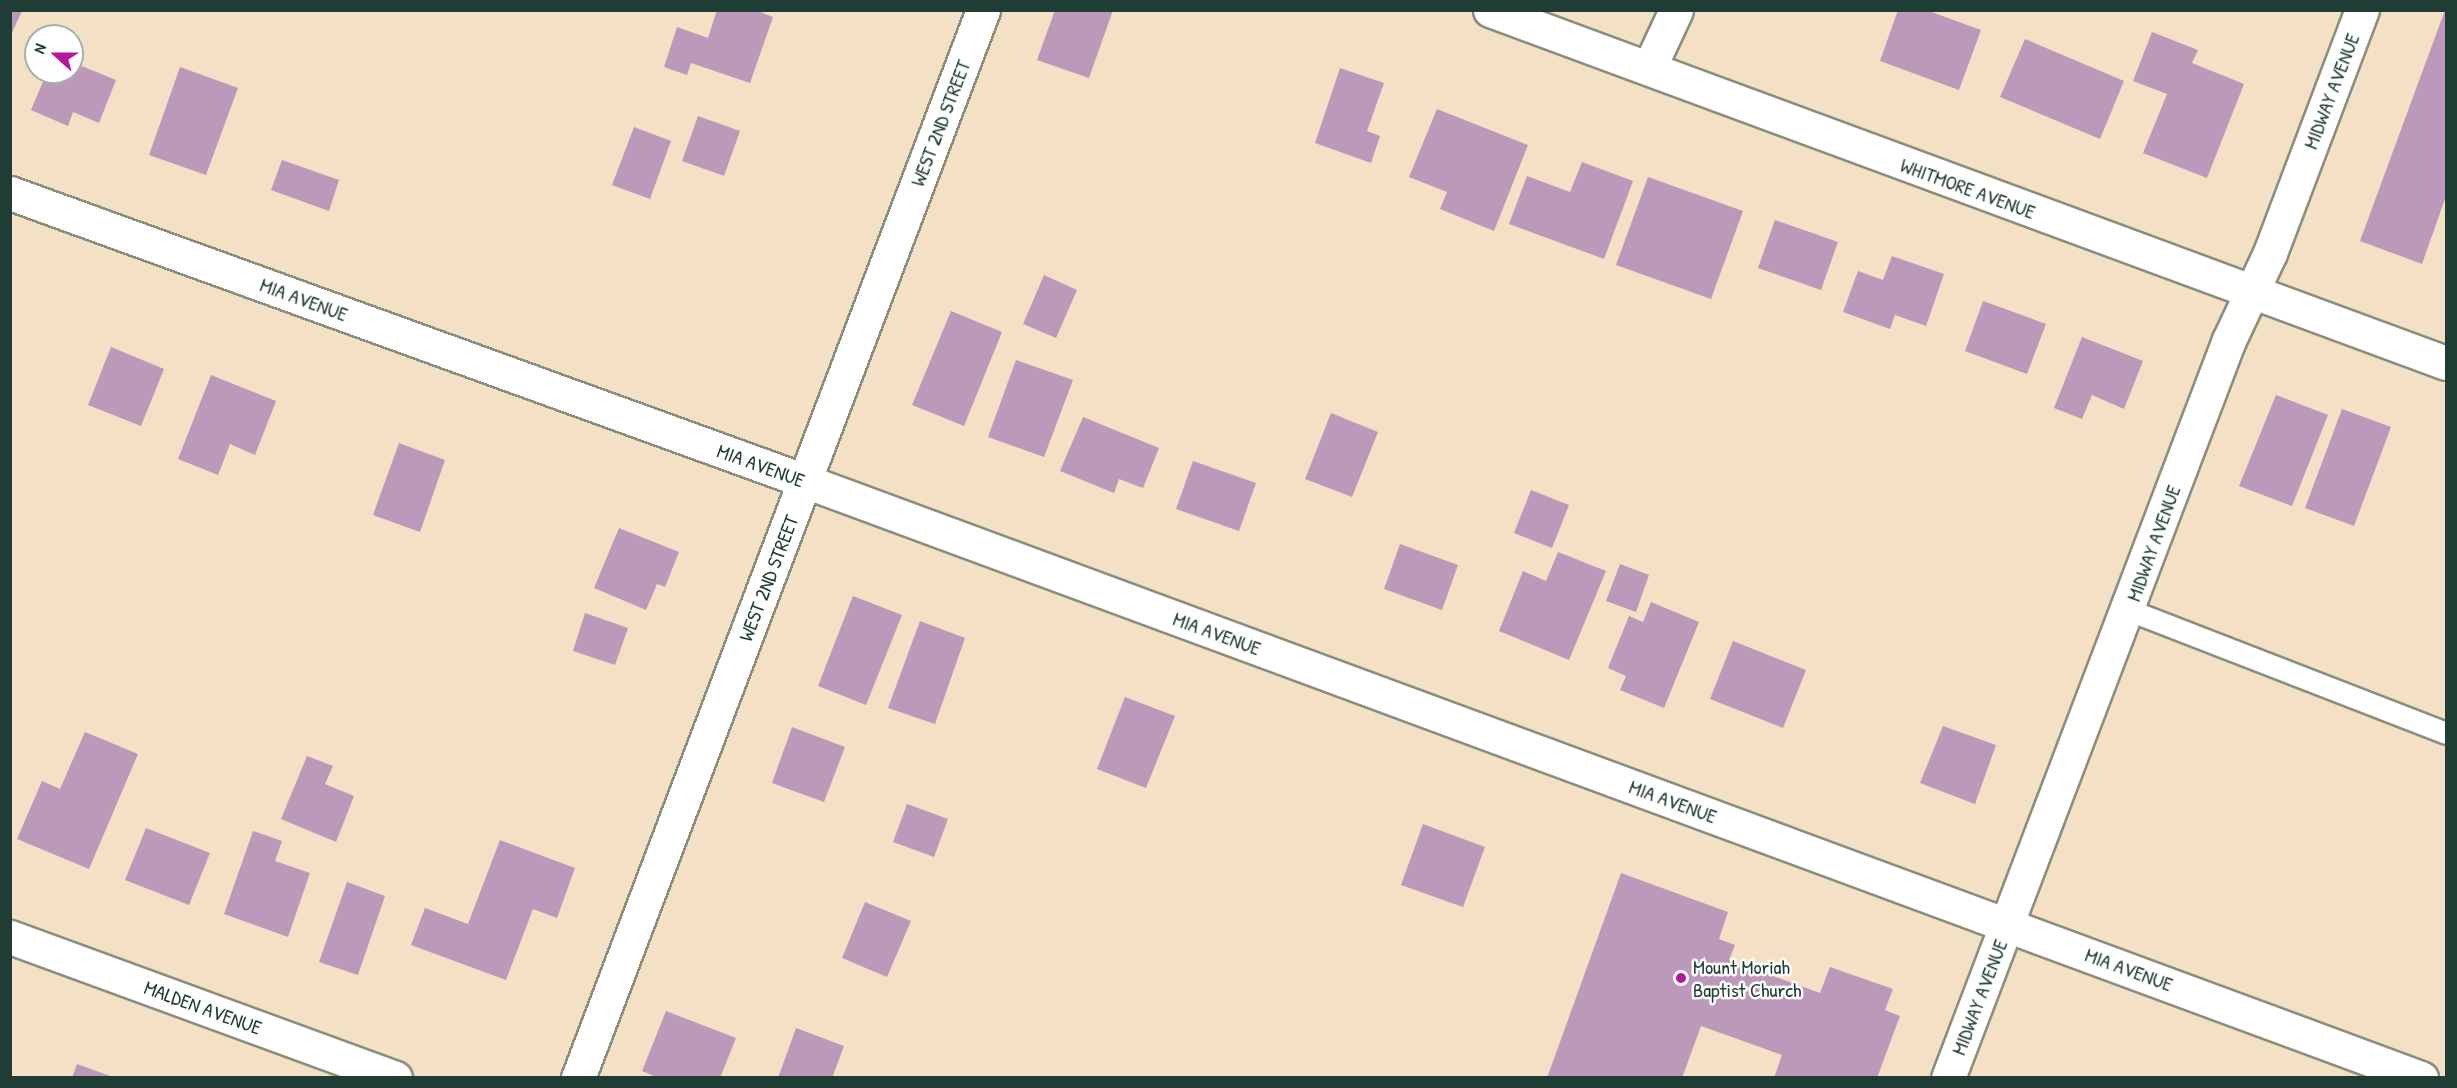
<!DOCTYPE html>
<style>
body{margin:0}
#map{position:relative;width:2457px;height:1088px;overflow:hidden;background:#f4e0c5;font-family:"Patrick Hand",sans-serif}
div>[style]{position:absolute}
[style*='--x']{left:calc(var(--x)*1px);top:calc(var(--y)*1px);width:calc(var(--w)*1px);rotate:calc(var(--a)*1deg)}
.building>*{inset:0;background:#bc99ba}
.roads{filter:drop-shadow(2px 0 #8a8e7c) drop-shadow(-2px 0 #8a8e7c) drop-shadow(0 2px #8a8e7c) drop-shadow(0 -2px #8a8e7c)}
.service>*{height:21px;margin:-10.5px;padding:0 10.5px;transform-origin:10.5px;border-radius:10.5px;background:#fff}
.minor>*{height:33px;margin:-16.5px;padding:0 16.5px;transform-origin:16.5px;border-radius:16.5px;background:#fff}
.dots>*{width:16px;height:16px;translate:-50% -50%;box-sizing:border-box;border:3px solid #fff;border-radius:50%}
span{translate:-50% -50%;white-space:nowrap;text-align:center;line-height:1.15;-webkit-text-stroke:5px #fff;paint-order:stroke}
.street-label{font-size:20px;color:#1f3d34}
.poi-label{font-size:20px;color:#1f3d34}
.left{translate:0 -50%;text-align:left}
.frame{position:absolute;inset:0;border:12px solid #1f3d34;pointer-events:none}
.north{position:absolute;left:24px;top:24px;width:60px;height:60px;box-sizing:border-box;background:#fff;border:2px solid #a5b1ae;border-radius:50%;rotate:291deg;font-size:16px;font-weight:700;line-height:24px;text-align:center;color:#1f3d34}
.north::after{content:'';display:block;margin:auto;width:21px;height:27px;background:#b5179e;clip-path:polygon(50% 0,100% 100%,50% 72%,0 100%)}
</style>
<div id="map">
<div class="building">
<i style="clip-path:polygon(10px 10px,22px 11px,10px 37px)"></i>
<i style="clip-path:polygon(717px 10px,755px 10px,773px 17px,750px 83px,691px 63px,687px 75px,664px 67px,677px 27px,708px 38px)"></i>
<i style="clip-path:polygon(1055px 10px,1113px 10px,1089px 78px,1037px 60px)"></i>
<i style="clip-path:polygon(1898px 10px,1926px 10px,1981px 30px,1959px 90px,1880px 61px)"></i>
<i style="clip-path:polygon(2445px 10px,2446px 196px,2422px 264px,2360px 241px)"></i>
<i style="clip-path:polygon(2152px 32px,2198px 50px,2192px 63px,2244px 84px,2207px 178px,2143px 153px,2167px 94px,2133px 81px)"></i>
<i style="clip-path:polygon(2025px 39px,2124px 81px,2100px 139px,2000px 97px)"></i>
<i style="clip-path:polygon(72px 62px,116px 80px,99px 123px,73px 112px,68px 126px,31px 110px,47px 72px,72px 72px)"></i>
<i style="clip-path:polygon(180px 67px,238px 88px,206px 175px,149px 155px)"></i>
<i style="clip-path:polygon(1340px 68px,1384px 83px,1367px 131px,1380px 136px,1371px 163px,1315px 143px)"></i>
<i style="clip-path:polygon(1437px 109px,1528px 145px,1494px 231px,1440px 209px,1447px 192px,1409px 177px)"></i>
<i style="clip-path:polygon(698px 116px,740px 131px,724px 176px,682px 161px)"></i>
<i style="clip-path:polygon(634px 127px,671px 141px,650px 199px,612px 185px)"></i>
<i style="clip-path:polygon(282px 160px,339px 180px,329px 211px,271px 190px)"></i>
<i style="clip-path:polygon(1582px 162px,1633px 181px,1604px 259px,1509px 224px,1527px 176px,1570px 192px)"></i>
<i style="clip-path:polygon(1648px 177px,1743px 211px,1711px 299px,1616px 265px)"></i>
<i style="clip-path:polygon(1775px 220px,1838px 242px,1821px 290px,1758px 268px)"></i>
<i style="clip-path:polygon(1892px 256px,1944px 274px,1926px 326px,1895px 315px,1890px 329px,1843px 312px,1858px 271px,1883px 280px)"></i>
<i style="clip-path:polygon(1044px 275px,1077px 290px,1056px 338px,1023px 324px)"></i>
<i style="clip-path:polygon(1983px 301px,2046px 324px,2027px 374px,1965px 351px)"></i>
<i style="clip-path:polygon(951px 311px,1002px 332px,964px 426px,912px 405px)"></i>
<i style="clip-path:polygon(2082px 337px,2143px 361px,2124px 409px,2092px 395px,2082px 419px,2054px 408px)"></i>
<i style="clip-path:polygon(111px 347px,164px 369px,141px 426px,88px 405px)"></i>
<i style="clip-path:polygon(1016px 360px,1073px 380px,1044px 457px,988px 437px)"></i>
<i style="clip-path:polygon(211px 375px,276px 401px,255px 455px,230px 444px,218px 475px,178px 459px)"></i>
<i style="clip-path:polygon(2276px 395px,2328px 415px,2292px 506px,2239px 486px)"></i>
<i style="clip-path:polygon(2342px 409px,2391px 427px,2354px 526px,2305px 508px)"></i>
<i style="clip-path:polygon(1331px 413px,1378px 432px,1352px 497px,1305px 479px)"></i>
<i style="clip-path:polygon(1083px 417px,1159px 448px,1143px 488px,1119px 479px,1114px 493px,1060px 471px)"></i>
<i style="clip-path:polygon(399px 443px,445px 460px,420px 532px,373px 515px)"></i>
<i style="clip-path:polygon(1193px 461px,1256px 483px,1239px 531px,1176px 509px)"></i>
<i style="clip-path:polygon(1531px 490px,1569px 505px,1552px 548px,1514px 533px)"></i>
<i style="clip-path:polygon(619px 528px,679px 552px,665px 587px,657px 584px,646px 610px,594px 588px)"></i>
<i style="clip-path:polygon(1400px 544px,1458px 565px,1442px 610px,1384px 589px)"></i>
<i style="clip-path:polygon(1558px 552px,1606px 571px,1569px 660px,1499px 631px,1523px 571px,1546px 581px)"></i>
<i style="clip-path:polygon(1620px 564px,1649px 575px,1636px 612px,1606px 601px)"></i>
<i style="clip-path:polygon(853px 596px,902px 615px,866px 705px,818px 686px)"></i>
<i style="clip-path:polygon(1651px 602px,1699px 622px,1664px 708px,1620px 690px,1626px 676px,1608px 668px,1629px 616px,1643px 622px)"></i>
<i style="clip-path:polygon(585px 613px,628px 628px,615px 665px,573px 651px)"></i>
<i style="clip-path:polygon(920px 621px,965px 638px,935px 724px,888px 708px)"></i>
<i style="clip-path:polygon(1733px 641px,1806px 670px,1783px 728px,1710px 699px)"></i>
<i style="clip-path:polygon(1125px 697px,1175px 716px,1146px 788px,1097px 769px)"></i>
<i style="clip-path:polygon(1943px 726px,1996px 745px,1975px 804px,1920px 783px)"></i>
<i style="clip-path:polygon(792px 727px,845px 747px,824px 802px,772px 783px)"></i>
<i style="clip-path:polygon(85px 732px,138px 754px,89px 869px,17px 839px,42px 781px,60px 789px)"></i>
<i style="clip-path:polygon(307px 756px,333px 766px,325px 784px,354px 796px,336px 842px,281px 819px)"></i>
<i style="clip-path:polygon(907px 804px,948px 819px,934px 857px,893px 842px)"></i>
<i style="clip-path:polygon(1423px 824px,1485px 847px,1463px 907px,1401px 885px)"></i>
<i style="clip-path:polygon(146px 828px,210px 853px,189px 905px,125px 880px)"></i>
<i style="clip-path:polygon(253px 831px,282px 841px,275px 861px,310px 873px,288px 937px,224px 914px)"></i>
<i style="clip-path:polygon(500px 840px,575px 868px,557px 918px,533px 909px,506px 980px,411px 945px,425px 908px,468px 924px)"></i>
<i style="clip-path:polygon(1621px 873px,1728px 912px,1719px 939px,1735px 945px,1729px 960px,1820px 993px,1830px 967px,1893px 989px,1885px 1010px,1900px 1016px,1877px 1078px,1774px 1078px,1782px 1055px,1701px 1026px,1682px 1078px,1547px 1078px)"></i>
<i style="clip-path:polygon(347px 882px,385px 896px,358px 975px,319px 962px)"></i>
<i style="clip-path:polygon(865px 902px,911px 921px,887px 977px,842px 958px)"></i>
<i style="clip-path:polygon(666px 1011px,736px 1038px,720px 1078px,659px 1078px,642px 1071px)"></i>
<i style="clip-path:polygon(796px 1028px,844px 1046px,832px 1078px,778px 1078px)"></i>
<i style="clip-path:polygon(77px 1064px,113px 1077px,113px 1078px,72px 1078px)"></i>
</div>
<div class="roads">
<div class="service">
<i style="--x:2129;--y:610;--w:340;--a:21.2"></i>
</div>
<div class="minor">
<i style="--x:1490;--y:10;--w:1019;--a:20.27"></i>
<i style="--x:1649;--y:68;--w:64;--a:-65"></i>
<i style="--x:10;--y:193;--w:846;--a:19.91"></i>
<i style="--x:805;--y:481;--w:1723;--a:20.28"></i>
<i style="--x:10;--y:937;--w:410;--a:20.1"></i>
<i style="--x:578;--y:1078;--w:1142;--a:-69.23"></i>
<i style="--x:1948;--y:1078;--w:790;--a:-69.16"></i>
<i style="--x:2229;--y:340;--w:96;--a:-64.8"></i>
<i style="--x:2270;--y:253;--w:260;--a:-69.3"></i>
</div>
</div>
<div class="dots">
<i style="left:1681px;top:978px;background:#b5179e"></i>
</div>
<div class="street-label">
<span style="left:2331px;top:91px;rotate:-69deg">MIDWAY AVENUE</span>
<span style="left:940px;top:123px;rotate:-69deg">WEST 2ND STREET</span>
<span style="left:1968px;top:188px;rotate:20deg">WHITMORE AVENUE</span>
<span style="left:304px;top:299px;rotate:20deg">MIA AVENUE</span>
<span style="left:761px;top:465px;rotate:20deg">MIA AVENUE</span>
<span style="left:2153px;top:543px;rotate:-70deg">MIDWAY AVENUE</span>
<span style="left:768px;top:578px;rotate:-69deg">WEST 2ND STREET</span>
<span style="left:1217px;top:633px;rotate:20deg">MIA AVENUE</span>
<span style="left:1673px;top:801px;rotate:20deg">MIA AVENUE</span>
<span style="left:2129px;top:969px;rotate:20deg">MIA AVENUE</span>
<span style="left:1979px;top:997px;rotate:-69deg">MIDWAY AVENUE</span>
<span style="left:203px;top:1007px;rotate:20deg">MALDEN AVENUE</span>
</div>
<div class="poi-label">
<span class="left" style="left:1693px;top:978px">Mount Moriah<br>Baptist Church</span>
</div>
<div class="frame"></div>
<div class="north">N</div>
</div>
